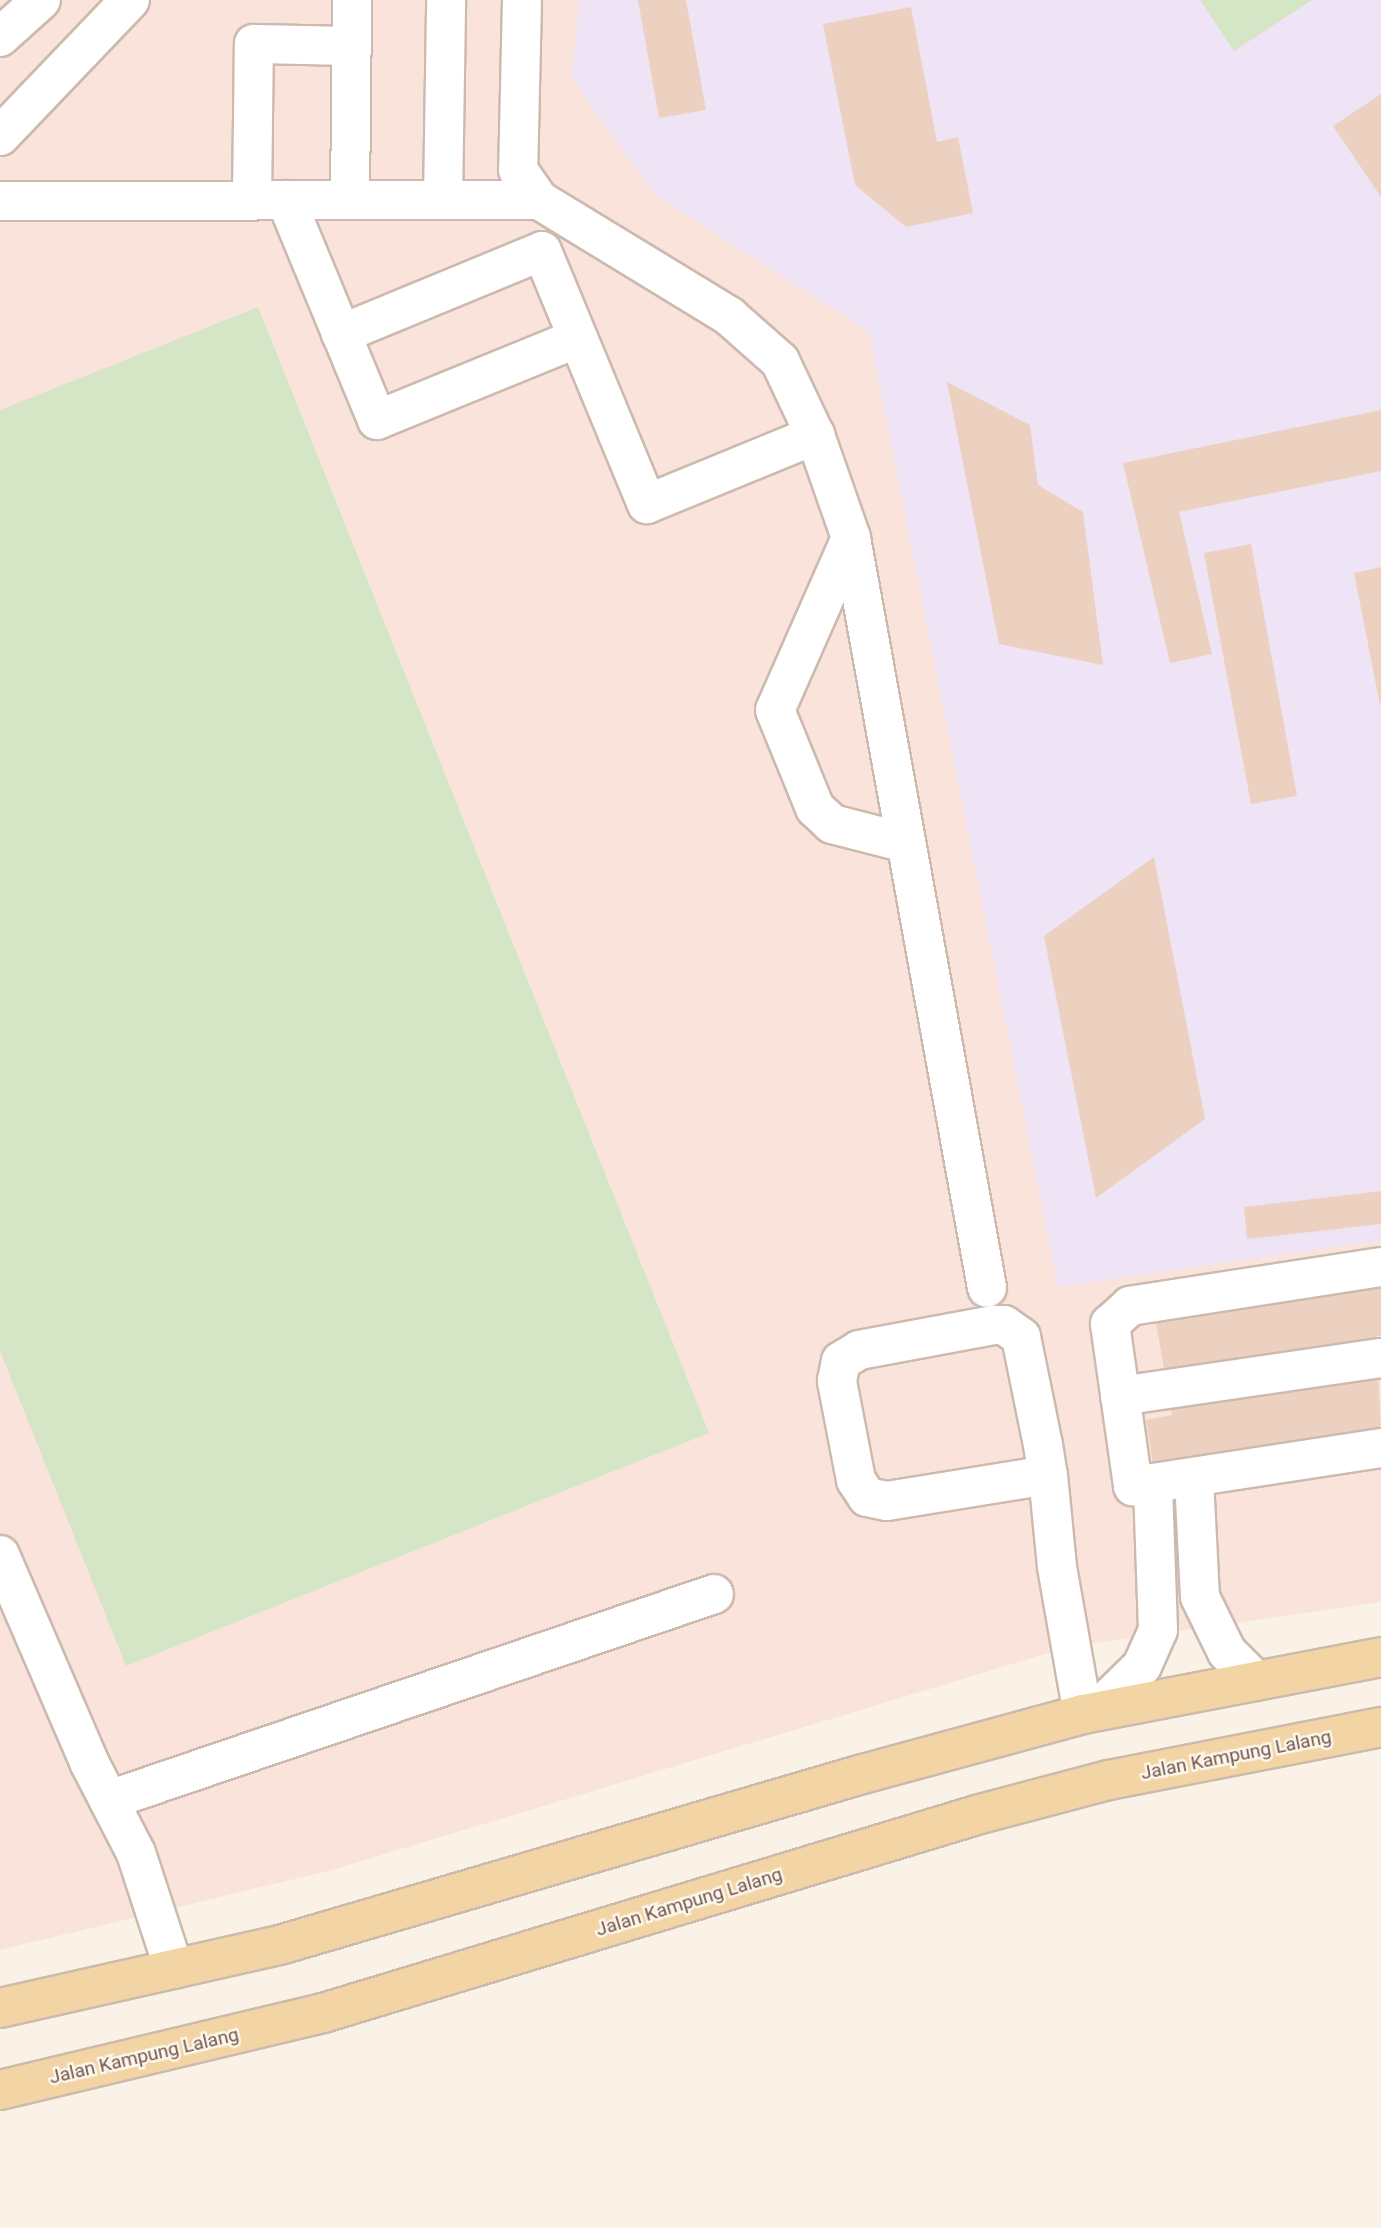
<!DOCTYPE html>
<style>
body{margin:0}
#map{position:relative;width:1381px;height:2228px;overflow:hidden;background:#faf2e6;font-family:Roboto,sans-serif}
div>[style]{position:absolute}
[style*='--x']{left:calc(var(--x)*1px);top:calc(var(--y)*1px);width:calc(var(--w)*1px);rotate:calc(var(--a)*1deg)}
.commercial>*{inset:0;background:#f9e3db}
.education>*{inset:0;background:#efe3f6}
.green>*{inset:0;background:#d4e6c6}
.building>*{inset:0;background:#edd1c0}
.roads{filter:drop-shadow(2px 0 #cbbaad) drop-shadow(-2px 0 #cbbaad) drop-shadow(0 2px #cbbaad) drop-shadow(0 -2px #cbbaad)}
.minor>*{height:38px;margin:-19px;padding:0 19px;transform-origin:19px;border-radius:19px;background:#fff}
.major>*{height:38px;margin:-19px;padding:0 19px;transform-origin:19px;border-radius:19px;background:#f3d4a4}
span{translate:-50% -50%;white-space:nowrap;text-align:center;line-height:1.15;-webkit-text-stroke:5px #fdf6ec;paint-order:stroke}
.street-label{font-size:19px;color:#71594d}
</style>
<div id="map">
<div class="commercial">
<i style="clip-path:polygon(0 0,1381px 0,1381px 1602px,1068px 1647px,332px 1870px,0 1950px)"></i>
</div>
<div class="education">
<i style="clip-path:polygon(579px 0,1381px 0,1381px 1240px,1058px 1287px,869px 332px,654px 194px,572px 78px)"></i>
</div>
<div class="green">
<i style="clip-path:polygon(1200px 0,1312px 0,1234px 51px)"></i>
<i style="clip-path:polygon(258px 307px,709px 1433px,126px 1666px,0 1351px,0 410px)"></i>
</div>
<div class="building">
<i style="clip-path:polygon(638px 0,686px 0,706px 110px,659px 118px)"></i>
<i style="clip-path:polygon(911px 7px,937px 142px,958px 137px,973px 213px,906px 227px,855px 185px,823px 24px)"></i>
<i style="clip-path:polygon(1381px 94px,1381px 197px,1333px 126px)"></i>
<i style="clip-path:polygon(947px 382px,1030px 425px,1038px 485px,1083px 512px,1103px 665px,999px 644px)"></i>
<i style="clip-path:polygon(1381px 410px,1381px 471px,1179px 512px,1212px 654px,1170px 663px,1123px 463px)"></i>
<i style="clip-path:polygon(1251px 544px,1297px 796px,1251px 804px,1204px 553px)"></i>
<i style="clip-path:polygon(1381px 567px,1381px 705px,1380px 705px,1354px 573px)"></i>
<i style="clip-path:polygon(1154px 857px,1205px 1119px,1096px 1198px,1044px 936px)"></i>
<i style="clip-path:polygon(1381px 1191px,1381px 1224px,1247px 1239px,1244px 1207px)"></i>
<i style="clip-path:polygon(1381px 1286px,1381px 1336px,1376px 1336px,1381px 1434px,1154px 1470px,1146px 1420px,1172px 1415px,1156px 1323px)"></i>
</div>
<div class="roads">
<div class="minor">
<i style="--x:522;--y:0;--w:170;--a:91.3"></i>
<i style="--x:518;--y:170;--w:37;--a:55"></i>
<i style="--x:539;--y:200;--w:223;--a:31.4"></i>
<i style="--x:729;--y:316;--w:68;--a:41.4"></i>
<i style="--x:780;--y:361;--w:82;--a:64.7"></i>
<i style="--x:815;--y:435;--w:109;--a:70.7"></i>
<i style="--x:851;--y:538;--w:762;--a:79.72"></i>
<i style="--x:0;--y:37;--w:55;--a:-42.1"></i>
<i style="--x:0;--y:136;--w:188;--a:-46.3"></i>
<i style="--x:252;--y:200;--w:156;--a:-89.3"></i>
<i style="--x:254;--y:44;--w:98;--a:1.2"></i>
<i style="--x:286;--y:200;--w:238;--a:67.5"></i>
<i style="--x:377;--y:420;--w:217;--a:-22.2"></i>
<i style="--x:350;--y:200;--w:200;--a:-89.4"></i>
<i style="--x:443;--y:200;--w:200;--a:-89.1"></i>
<i style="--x:0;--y:201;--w:539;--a:-0.11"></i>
<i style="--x:341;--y:334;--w:217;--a:-22.4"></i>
<i style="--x:542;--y:251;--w:274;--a:67.5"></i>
<i style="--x:647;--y:504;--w:182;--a:-22.3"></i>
<i style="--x:851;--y:538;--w:188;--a:113.8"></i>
<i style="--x:775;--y:710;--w:106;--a:67.8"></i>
<i style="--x:815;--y:808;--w:23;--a:43"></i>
<i style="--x:832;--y:824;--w:76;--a:14.4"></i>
<i style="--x:1381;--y:1267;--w:254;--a:171.2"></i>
<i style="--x:1130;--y:1306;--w:27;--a:138"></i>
<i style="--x:1110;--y:1324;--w:164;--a:81.9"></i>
<i style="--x:1133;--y:1486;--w:251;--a:-8.7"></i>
<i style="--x:1120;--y:1396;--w:264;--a:-8.3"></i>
<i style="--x:1048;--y:1475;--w:163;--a:170.8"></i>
<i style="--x:887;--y:1501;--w:20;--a:-169"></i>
<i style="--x:867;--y:1497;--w:20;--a:-123"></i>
<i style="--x:856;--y:1480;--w:101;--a:-100.9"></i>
<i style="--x:837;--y:1381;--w:20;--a:-79"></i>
<i style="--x:841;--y:1361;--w:21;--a:-31"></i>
<i style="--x:859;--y:1350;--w:137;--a:-10.5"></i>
<i style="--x:994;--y:1325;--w:10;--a:0"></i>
<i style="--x:1004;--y:1325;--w:21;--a:35"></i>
<i style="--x:1021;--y:1337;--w:110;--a:78.5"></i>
<i style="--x:1043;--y:1445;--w:30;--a:81"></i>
<i style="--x:1048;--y:1475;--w:92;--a:84.4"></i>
<i style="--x:1057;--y:1567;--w:149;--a:80"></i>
<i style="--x:1194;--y:1479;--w:118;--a:87.1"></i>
<i style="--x:1200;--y:1597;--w:61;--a:63.9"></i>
<i style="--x:1227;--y:1652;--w:41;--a:45"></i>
<i style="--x:0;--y:1555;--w:225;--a:66.7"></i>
<i style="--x:89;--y:1762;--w:102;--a:62.7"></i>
<i style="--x:136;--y:1853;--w:122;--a:71.9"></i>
<i style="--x:1096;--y:1711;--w:64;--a:-44.4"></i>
<i style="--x:1142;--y:1666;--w:39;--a:-66"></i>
<i style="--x:1158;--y:1630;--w:146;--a:-92"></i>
<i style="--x:109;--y:1800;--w:639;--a:-18.8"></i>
</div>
<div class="major">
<i style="--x:0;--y:2008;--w:290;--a:-12.7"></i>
<i style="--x:283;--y:1944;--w:600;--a:-16.35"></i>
<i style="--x:859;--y:1775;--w:232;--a:-15.2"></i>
<i style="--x:1083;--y:1714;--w:303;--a:-10.8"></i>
<i style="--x:0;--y:2090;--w:332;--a:-13.4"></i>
<i style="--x:323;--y:2013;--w:686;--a:-16.85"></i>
<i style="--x:980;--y:1814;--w:133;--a:-14.8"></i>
<i style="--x:1109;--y:1780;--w:277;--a:-11"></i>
</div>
</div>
<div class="street-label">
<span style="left:1236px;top:1755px;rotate:-11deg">Jalan Kampung Lalang</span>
<span style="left:689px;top:1902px;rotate:-17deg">Jalan Kampung Lalang</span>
<span style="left:144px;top:2056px;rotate:-13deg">Jalan Kampung Lalang</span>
</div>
</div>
